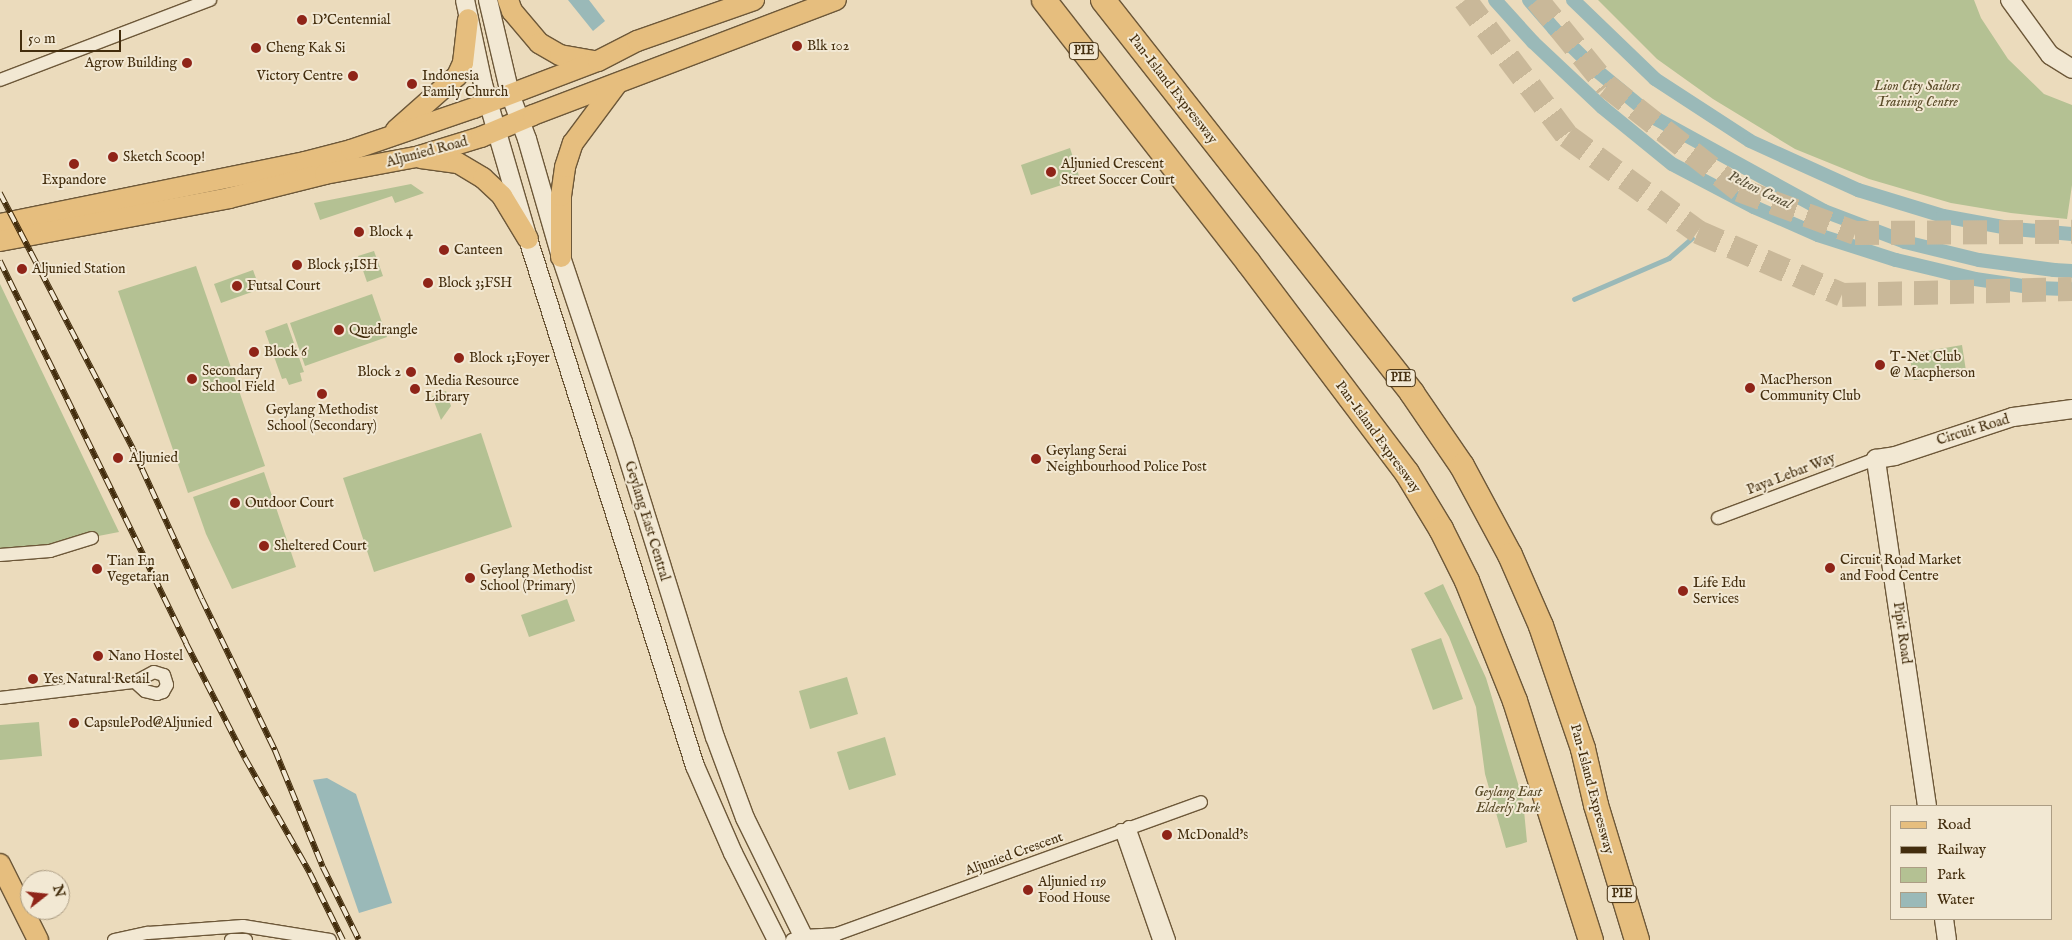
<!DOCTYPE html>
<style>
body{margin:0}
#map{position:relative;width:2072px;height:940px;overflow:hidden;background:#ebdbbc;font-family:"IM FELL English",serif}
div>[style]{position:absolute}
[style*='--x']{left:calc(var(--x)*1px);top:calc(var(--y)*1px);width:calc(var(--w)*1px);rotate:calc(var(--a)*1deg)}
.green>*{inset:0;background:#b4c193}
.water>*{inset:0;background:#9ab9b8}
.stream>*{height:4.5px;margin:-2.25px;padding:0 2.25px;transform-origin:2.25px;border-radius:2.25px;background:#9ab9b8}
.canal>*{height:14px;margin:-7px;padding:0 7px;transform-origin:7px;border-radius:7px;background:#9ab9b8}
.highway-tunnel>*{height:24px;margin-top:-12px;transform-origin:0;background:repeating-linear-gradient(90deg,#c9b899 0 24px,transparent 0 36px)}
.roads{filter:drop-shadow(1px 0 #6d5839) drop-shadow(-1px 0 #6d5839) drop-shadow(0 1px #6d5839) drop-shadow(0 -1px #6d5839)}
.street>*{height:12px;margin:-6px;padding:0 6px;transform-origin:6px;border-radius:6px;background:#f2e8d3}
.secondary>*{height:18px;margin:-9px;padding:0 9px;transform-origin:9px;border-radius:9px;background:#f2e8d3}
.primary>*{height:20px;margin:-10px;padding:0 10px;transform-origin:10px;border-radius:10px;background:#e6be7e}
.highway>*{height:24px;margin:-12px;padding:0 12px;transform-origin:12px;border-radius:12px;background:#e6be7e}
.rail>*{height:5.5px;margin-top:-2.75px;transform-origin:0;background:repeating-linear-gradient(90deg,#f2e8d3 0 11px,#432d0d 0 22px);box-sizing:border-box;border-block:1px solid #432d0d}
.dots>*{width:14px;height:14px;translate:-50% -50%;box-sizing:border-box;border:2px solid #f2e8d3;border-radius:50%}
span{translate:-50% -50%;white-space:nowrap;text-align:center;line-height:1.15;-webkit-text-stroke:4px #f2e8d3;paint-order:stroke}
.shield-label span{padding:1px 4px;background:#f2e8d3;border:1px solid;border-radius:4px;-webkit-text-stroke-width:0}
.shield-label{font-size:12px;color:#432d0d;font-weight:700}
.poi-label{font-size:14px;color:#432d0d}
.left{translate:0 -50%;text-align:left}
.right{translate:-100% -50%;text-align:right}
.park-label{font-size:14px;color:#5a4b28;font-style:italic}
.street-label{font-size:14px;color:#432d0d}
.water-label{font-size:15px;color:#595038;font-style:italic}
.legend{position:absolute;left:1890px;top:805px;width:162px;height:115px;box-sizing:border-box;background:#f2e8d3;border:1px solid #ac9d84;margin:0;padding:6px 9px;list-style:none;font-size:15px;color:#432d0d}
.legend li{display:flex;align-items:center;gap:10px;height:25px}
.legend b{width:25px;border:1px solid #ac9d84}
.north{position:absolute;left:20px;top:870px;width:50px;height:50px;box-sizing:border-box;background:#f2e8d3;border:1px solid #ac9d84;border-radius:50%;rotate:74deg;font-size:14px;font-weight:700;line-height:20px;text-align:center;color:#432d0d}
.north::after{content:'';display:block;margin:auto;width:18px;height:22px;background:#8f2418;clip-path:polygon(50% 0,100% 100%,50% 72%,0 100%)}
.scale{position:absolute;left:20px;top:30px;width:101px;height:22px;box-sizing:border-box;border:2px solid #432d0d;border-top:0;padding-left:6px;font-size:15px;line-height:18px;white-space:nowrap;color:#432d0d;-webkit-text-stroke:4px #f2e8d3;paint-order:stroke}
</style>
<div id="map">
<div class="green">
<i style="clip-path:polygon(1598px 0,1974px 0,1981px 18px,2008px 59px,2044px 94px,2072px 105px,2072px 185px,2067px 219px,2011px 213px,1951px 203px,1869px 179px,1795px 149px,1713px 99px,1657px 59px)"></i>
<i style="clip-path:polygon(1070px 148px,1080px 179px,1031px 195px,1021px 165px)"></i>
<i style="clip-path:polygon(411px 184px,424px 193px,395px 203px,392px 196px,320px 220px,314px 203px)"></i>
<i style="clip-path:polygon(374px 251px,383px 276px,367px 282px,358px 256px)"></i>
<i style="clip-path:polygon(196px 266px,265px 466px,188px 493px,118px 291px)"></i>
<i style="clip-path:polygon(253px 270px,260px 289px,221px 303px,214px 284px)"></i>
<i style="clip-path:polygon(0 284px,119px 532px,0 555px)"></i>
<i style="clip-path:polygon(372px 294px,387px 337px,305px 366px,290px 323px)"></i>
<i style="clip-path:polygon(287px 323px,304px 372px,300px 373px,302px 381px,289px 385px,286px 378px,282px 379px,265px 331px)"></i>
<i style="clip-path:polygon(1962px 345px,1966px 371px,1914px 380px,1909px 354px)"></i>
<i style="clip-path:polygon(446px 391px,451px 406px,441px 420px,432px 396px)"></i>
<i style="clip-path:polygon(481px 433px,512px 527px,374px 572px,343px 478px)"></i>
<i style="clip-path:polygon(264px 472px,296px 567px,232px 589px,206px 534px,193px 497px)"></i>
<i style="clip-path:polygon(1443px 584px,1486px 678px,1523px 800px,1527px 842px,1521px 844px,1506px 848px,1485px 774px,1476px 707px,1449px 637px,1424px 593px)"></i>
<i style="clip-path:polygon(567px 599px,575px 621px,529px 637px,521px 615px)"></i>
<i style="clip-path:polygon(1441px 638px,1463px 699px,1433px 710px,1411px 649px)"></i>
<i style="clip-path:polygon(847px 677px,858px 714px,810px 729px,799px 691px)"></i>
<i style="clip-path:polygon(39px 722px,42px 756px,0 760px,0 725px)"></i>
<i style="clip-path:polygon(885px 737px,896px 775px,849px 790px,837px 752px)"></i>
</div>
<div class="water">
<i style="clip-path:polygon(568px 0,589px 0,605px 21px,593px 31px)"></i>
<i style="clip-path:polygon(327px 778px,356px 794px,392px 903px,359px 913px,313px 780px)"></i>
</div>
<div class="stream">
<i style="--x:1728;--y:194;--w:31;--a:-68"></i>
<i style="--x:1574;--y:299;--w:103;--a:-23.3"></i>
<i style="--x:1669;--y:258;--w:30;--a:-41"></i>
</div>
<div class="canal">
<i style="--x:1495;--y:0;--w:57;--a:47.9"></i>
<i style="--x:1533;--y:42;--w:95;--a:43.3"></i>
<i style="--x:1602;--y:107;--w:90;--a:39.2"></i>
<i style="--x:1672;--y:164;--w:93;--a:27.7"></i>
<i style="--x:1754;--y:207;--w:70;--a:23.6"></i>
<i style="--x:1818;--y:235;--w:82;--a:17.8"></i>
<i style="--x:1896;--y:260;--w:81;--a:13.5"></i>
<i style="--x:1975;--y:279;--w:63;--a:8.3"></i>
<i style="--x:2037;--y:288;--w:35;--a:2"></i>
<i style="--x:1529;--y:0;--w:38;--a:49"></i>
<i style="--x:1554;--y:29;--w:59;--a:44.3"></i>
<i style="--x:1596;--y:70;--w:74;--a:39.5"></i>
<i style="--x:1653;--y:117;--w:195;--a:28.8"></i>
<i style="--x:1824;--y:211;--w:87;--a:20.9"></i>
<i style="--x:1905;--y:242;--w:76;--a:13.7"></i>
<i style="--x:1979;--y:260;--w:76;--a:7.6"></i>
<i style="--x:2054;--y:270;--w:18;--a:3"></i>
<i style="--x:1573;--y:0;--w:114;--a:43.9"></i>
<i style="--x:1655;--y:79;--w:113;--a:33.1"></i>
<i style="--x:1750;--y:141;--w:119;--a:24.4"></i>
<i style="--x:1858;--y:190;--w:89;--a:17"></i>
<i style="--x:1943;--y:216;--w:72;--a:10.4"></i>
<i style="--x:2014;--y:229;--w:58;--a:4.9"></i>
</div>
<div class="highway-tunnel">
<i style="--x:1465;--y:0;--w:170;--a:53.1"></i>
<i style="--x:1567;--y:136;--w:162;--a:36.2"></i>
<i style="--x:1698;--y:232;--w:157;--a:23.6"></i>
<i style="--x:1842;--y:295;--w:230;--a:-1.5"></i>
<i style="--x:1537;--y:0;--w:111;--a:50.9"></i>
<i style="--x:1607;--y:86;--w:168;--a:38.2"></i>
<i style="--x:1739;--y:190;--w:124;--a:20.3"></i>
<i style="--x:1855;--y:233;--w:217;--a:-0.3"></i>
</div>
<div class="roads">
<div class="street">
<i style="--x:0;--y:80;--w:225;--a:-20.9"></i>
<i style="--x:1718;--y:518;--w:169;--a:-20.5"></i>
<i style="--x:0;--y:555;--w:50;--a:-4.6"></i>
<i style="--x:50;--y:551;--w:44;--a:-17.2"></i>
<i style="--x:0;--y:698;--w:136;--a:-6.8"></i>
<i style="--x:135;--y:682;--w:21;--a:-28"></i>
<i style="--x:154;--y:672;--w:10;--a:17"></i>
<i style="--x:164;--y:675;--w:10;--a:73"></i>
<i style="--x:167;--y:685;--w:8;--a:120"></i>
<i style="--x:163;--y:692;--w:6;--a:162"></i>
<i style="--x:157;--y:694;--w:12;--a:-166"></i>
<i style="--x:145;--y:691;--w:13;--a:-138"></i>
<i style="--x:1129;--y:827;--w:120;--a:70.5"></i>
<i style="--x:1121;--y:830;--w:116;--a:70.9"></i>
<i style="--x:114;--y:940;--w:35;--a:-12"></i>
<i style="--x:148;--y:933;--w:95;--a:-4.2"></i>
<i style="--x:243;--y:926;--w:88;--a:9.1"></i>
<i style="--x:231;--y:940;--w:15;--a:0"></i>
<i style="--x:792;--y:940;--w:12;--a:-20"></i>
<i style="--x:803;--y:936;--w:34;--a:-3"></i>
<i style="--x:828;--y:940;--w:11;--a:-34"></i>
<i style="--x:837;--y:934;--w:387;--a:-19.9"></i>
</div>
<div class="secondary">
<i style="--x:465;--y:0;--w:86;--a:77.9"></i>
<i style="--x:483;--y:84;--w:161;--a:73.8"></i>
<i style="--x:528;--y:239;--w:553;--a:72.42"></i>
<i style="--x:695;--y:766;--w:95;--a:66.4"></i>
<i style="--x:733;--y:853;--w:97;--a:63.2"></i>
<i style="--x:488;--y:0;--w:97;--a:76.8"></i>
<i style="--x:510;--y:94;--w:48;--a:69.3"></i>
<i style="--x:527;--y:139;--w:123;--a:73.9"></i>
<i style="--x:561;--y:257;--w:195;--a:71.5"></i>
<i style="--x:623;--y:442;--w:309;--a:72.7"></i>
<i style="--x:715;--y:737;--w:86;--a:69.7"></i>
<i style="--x:745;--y:818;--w:136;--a:63.8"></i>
<i style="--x:2010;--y:0;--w:68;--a:54"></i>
<i style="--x:2050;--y:55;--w:26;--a:32"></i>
<i style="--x:1927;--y:806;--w:351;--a:-98.4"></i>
<i style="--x:1876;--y:459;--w:19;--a:-9"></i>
<i style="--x:1895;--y:456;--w:124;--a:-18.3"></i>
<i style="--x:2013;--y:417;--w:60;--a:-7.7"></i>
<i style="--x:1944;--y:919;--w:21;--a:82"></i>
</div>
<div class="primary">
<i style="--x:508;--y:0;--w:12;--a:70"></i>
<i style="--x:512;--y:11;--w:42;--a:49.8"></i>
<i style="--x:539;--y:43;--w:24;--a:30"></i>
<i style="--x:560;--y:55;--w:36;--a:10"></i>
<i style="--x:396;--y:130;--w:81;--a:-41.5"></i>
<i style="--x:457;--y:76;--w:14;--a:-65"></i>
<i style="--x:463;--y:63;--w:44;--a:-83.5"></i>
<i style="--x:421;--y:158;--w:37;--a:8"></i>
<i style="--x:458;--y:163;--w:29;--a:31"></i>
<i style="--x:483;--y:178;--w:26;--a:43"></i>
<i style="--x:502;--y:196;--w:50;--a:58.8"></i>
<i style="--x:0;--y:224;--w:311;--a:-11.5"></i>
<i style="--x:305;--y:162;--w:48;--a:-14.6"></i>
<i style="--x:351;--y:150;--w:130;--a:-18.9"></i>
<i style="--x:474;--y:108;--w:133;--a:-20.8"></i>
<i style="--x:598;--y:61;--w:44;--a:-27.1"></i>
<i style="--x:637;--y:41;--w:124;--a:-19.3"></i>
<i style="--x:0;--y:241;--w:233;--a:-10.6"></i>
<i style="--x:229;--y:198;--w:99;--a:-14"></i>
<i style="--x:325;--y:174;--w:93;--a:-10.6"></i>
<i style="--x:416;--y:157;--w:68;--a:-17.1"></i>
<i style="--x:481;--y:137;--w:56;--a:-22.9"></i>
<i style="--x:533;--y:115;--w:324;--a:-20.8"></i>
<i style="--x:561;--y:257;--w:61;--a:-90"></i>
<i style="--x:561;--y:196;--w:29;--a:-82"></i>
<i style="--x:565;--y:167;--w:25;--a:-72"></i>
<i style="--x:573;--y:143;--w:72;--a:-53.4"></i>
<i style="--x:0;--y:864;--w:85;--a:63.4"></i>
</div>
<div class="highway">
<i style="--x:1044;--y:0;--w:332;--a:52.1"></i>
<i style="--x:1248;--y:262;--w:264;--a:53"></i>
<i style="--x:1407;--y:473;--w:66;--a:58.7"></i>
<i style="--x:1441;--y:529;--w:58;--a:63.4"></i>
<i style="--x:1467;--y:581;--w:129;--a:68.2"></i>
<i style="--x:1515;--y:701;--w:251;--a:72.4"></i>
<i style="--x:1103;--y:0;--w:500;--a:51.8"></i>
<i style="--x:1412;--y:393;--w:88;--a:55.6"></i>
<i style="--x:1462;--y:466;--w:101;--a:61.7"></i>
<i style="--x:1510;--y:555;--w:77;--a:66.4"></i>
<i style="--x:1541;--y:626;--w:130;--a:71.1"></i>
<i style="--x:1583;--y:749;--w:57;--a:76.9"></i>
<i style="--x:1596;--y:805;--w:141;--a:73.1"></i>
</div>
</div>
<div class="rail">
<i style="--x:0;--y:193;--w:288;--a:62.5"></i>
<i style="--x:133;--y:449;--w:165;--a:65.3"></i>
<i style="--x:202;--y:599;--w:168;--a:64.2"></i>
<i style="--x:275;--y:750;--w:126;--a:67.7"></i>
<i style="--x:323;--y:867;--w:81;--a:63.7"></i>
<i style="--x:0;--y:261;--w:425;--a:64"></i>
<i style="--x:186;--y:643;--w:129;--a:62.8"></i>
<i style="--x:245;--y:758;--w:132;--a:60.5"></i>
<i style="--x:310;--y:873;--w:75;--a:63.8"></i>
</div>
<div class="dots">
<i style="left:302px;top:20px;background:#8f2418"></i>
<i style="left:797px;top:46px;background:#8f2418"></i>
<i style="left:256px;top:48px;background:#8f2418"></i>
<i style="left:187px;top:63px;background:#8f2418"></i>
<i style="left:353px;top:76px;background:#8f2418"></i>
<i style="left:412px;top:84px;background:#8f2418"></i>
<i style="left:113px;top:157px;background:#8f2418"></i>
<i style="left:74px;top:164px;background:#8f2418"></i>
<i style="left:1051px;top:172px;background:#8f2418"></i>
<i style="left:359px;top:232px;background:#8f2418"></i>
<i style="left:444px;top:250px;background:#8f2418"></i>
<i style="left:297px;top:265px;background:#8f2418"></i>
<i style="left:22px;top:269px;background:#8f2418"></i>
<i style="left:428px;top:283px;background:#8f2418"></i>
<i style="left:237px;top:286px;background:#8f2418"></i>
<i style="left:339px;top:330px;background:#8f2418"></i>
<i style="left:254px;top:352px;background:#8f2418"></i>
<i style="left:459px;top:358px;background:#8f2418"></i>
<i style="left:1880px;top:365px;background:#8f2418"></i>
<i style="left:411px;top:372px;background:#8f2418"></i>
<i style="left:192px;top:379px;background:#8f2418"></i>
<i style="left:1750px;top:388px;background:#8f2418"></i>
<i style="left:415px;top:389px;background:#8f2418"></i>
<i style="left:322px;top:394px;background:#8f2418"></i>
<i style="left:118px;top:458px;background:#8f2418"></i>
<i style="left:1036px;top:459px;background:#8f2418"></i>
<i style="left:235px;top:503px;background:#8f2418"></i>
<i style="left:264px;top:546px;background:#8f2418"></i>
<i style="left:1830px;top:568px;background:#8f2418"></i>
<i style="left:97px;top:569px;background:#8f2418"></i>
<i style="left:470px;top:578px;background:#8f2418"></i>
<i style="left:1683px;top:591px;background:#8f2418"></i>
<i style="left:98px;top:656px;background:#8f2418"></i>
<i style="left:33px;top:679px;background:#8f2418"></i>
<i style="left:74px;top:723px;background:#8f2418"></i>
<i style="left:1167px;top:835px;background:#8f2418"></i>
<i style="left:1028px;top:890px;background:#8f2418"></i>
</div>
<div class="shield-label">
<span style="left:1084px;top:51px">PIE</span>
<span style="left:1401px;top:378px">PIE</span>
<span style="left:1622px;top:894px">PIE</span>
</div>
<div class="poi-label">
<span class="left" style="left:312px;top:20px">D'Centennial</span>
<span class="left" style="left:807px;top:46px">Blk 102</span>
<span class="left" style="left:266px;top:48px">Cheng Kak Si</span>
<span class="right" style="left:177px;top:63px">Agrow Building</span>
<span class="right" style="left:343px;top:76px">Victory Centre</span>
<span class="left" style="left:422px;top:84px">Indonesia<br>Family Church</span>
<span class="left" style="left:123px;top:157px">Sketch Scoop!</span>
<span class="left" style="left:1061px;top:172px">Aljunied Crescent<br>Street Soccer Court</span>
<span style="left:74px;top:180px">Expandore</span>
<span class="left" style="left:369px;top:232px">Block 4</span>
<span class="left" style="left:454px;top:250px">Canteen</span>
<span class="left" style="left:307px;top:265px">Block 5;ISH</span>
<span class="left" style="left:32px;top:269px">Aljunied Station</span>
<span class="left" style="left:438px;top:283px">Block 3;FSH</span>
<span class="left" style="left:247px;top:286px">Futsal Court</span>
<span class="left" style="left:349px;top:330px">Quadrangle</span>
<span class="left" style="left:264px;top:352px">Block 6</span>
<span class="left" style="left:1890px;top:365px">T-Net Club<br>@ Macpherson</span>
<span class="left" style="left:469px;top:358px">Block 1;Foyer</span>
<span class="left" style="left:202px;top:379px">Secondary<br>School Field</span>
<span class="right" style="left:401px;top:372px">Block 2</span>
<span class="left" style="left:1760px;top:388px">MacPherson<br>Community Club</span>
<span class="left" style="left:425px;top:389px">Media Resource<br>Library</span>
<span style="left:322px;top:418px">Geylang Methodist<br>School (Secondary)</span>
<span class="left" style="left:1046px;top:459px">Geylang Serai<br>Neighbourhood Police Post</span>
<span class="left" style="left:129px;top:458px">Aljunied</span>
<span class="left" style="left:245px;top:503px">Outdoor Court</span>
<span class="left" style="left:274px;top:546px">Sheltered Court</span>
<span class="left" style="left:1840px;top:568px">Circuit Road Market<br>and Food Centre</span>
<span class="left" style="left:107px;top:569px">Tian En<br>Vegetarian</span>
<span class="left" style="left:480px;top:578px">Geylang Methodist<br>School (Primary)</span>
<span class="left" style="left:1693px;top:591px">Life Edu<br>Services</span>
<span class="left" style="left:108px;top:656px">Nano Hostel</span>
<span class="left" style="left:43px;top:679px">Yes Natural Retail</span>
<span class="left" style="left:84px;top:723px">CapsulePod@Aljunied</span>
<span class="left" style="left:1177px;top:835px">McDonald's</span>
<span class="left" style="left:1038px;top:890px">Aljunied 119<br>Food House</span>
</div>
<div class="park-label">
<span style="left:1917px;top:94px">Lion City Sailors<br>Training Centre</span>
<span style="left:1508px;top:800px">Geylang East<br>Elderly Park</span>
</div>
<div class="street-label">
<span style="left:1173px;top:89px;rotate:52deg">Pan-Island Expressway</span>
<span style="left:427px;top:152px;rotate:-15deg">Aljunied Road</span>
<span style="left:1973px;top:430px;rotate:-17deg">Circuit Road</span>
<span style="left:1378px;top:437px;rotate:54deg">Pan-Island Expressway</span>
<span style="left:1791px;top:474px;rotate:-21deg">Paya Lebar Way</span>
<span style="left:647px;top:521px;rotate:73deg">Geylang East Central</span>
<span style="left:1902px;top:633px;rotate:82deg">Pipit Road</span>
<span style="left:1592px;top:789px;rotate:75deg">Pan-Island Expressway</span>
<span style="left:1014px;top:854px;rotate:-20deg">Aljunied Crescent</span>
</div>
<div class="water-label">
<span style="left:1760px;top:190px;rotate:26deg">Pelton Canal</span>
</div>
<ul class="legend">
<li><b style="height:6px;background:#e6be7e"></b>Road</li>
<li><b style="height:6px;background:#432d0d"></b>Railway</li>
<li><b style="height:14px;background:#b4c193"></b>Park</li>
<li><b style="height:14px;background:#9ab9b8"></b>Water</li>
</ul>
<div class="north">N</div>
<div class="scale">50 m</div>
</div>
